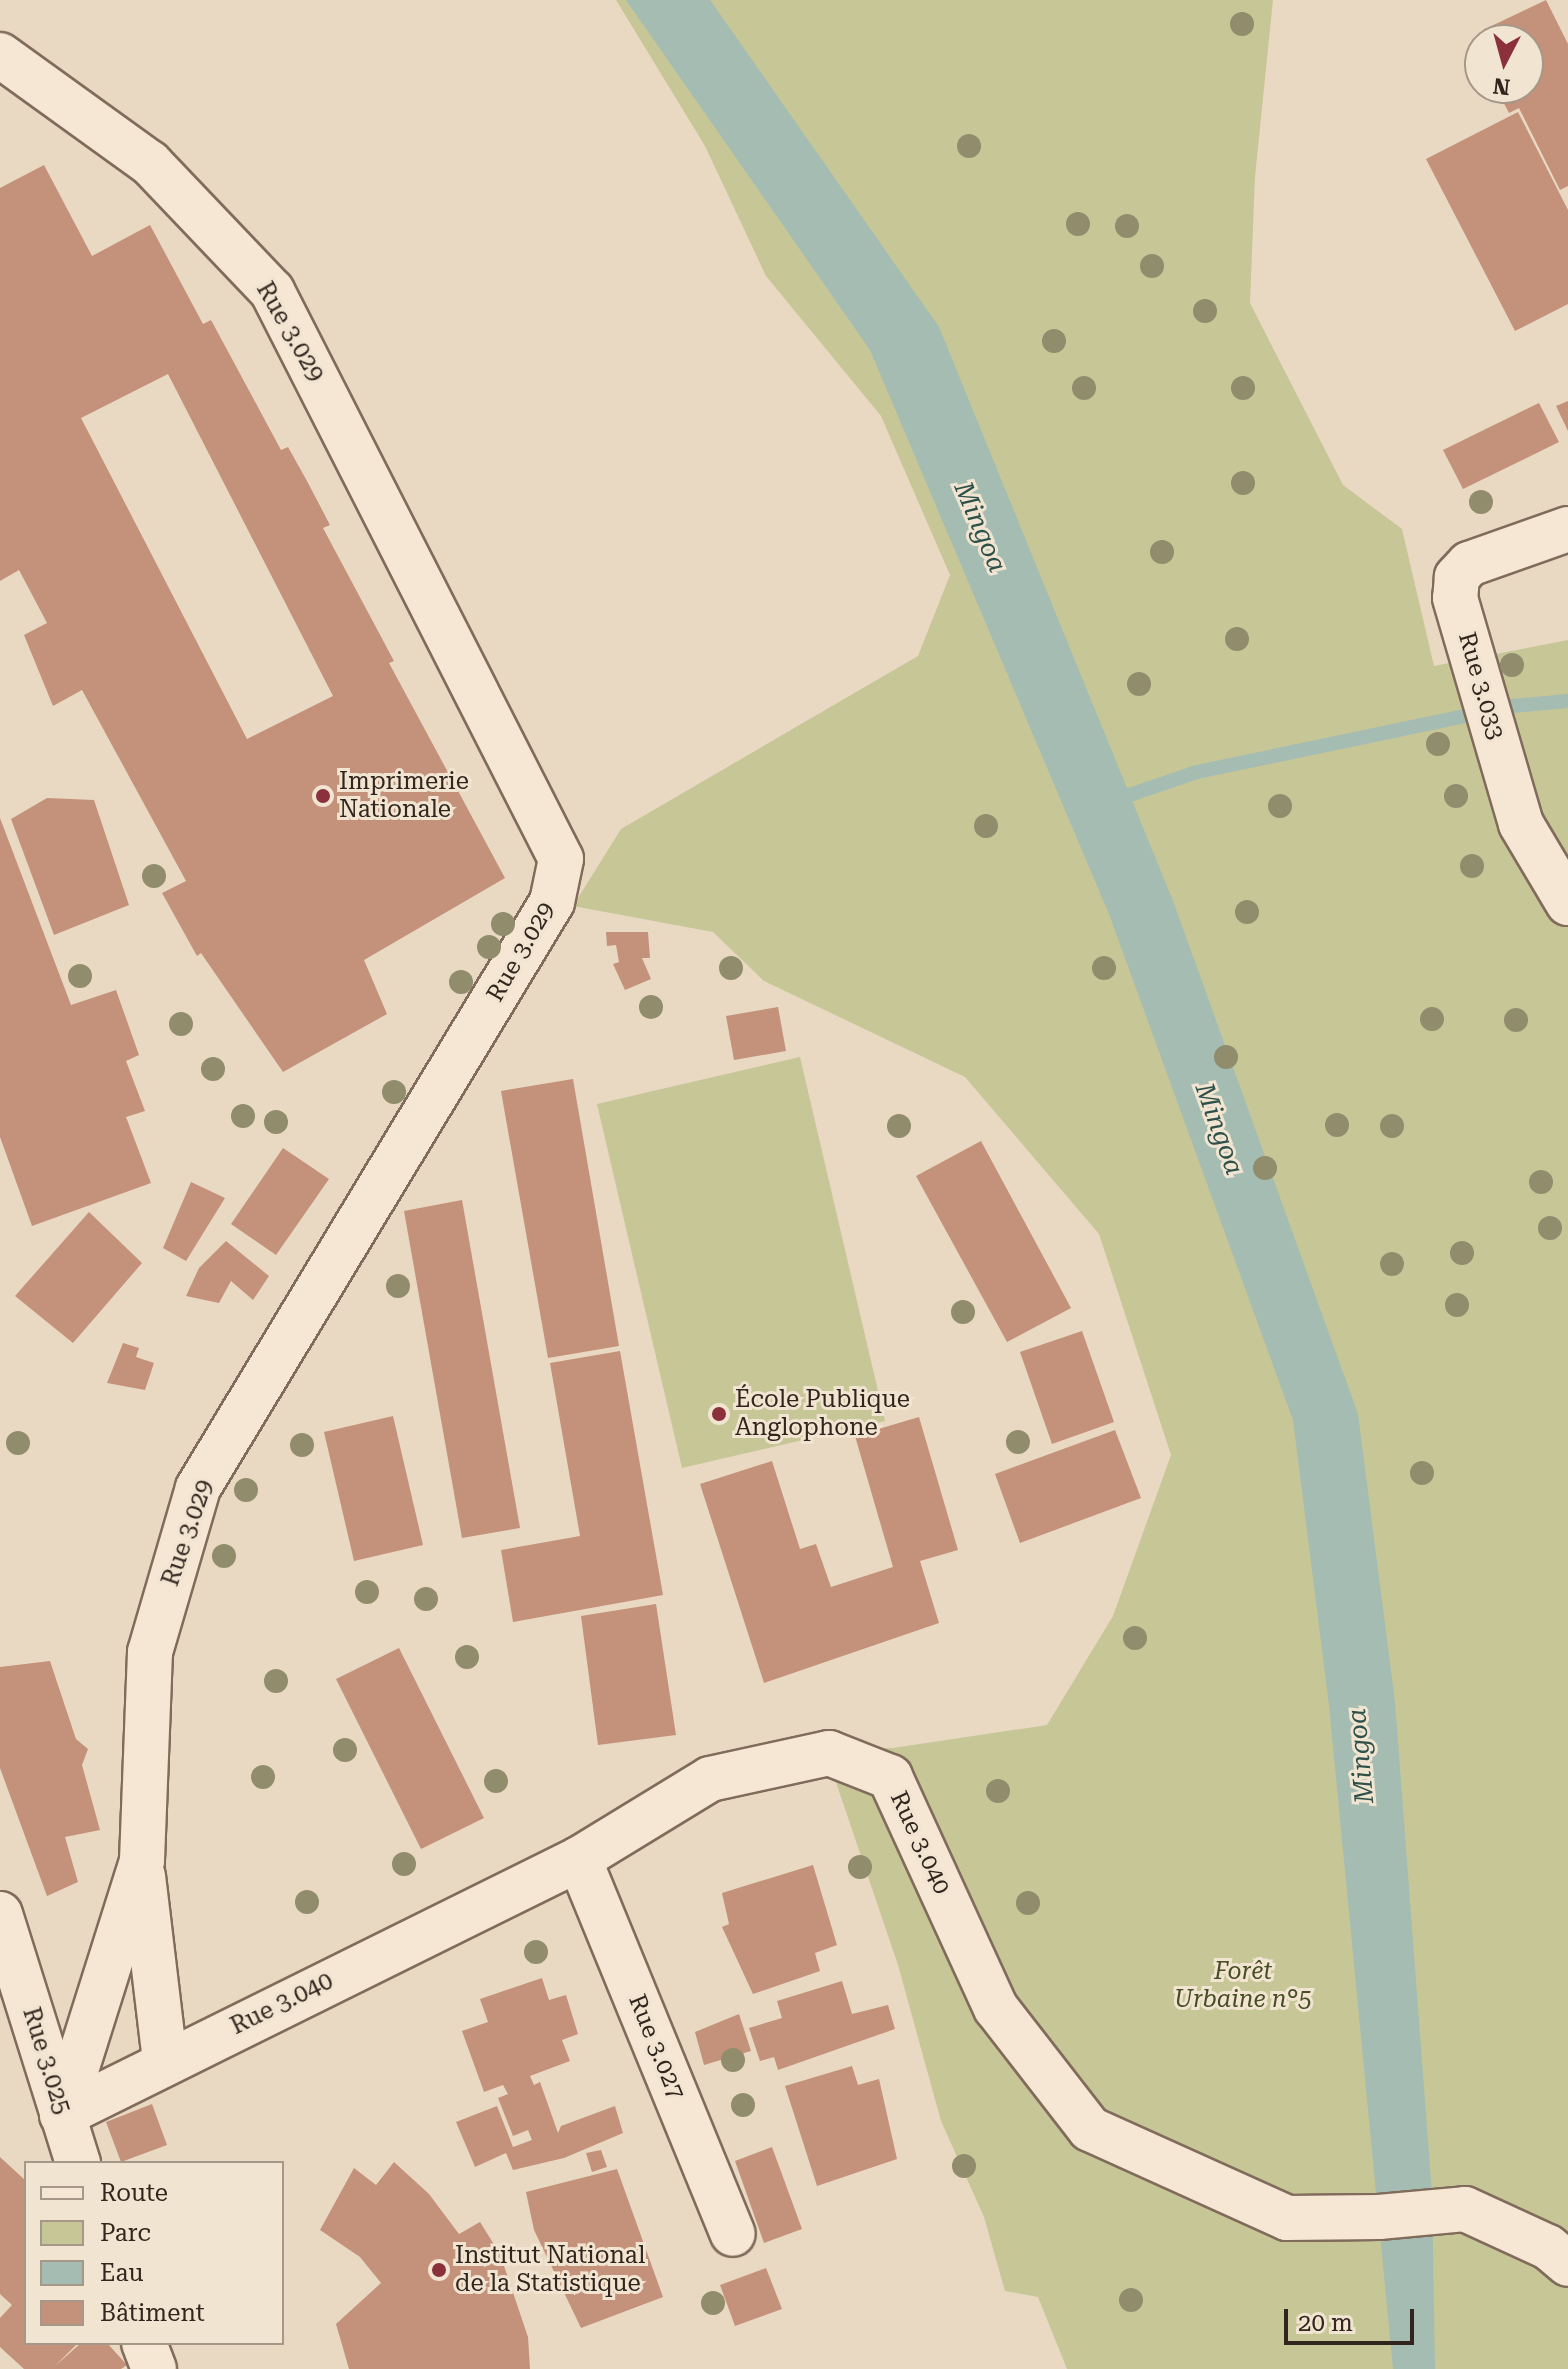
<!DOCTYPE html>
<meta charset="utf-8">
<style>
body{margin:0}
#map{position:relative;width:1568px;height:2369px;overflow:hidden;background:#e9d9c2;font-family:"Roboto Serif",serif}
div>[style]{position:absolute}
[style*='--x']{left:calc(var(--x)*1px);top:calc(var(--y)*1px);width:calc(var(--w)*1px);rotate:calc(var(--a)*1deg)}
.green>*{inset:0;background:#c6c697}
.water>*{inset:0;background:#a4bcb2}
.stream>*{height:14px;margin:-7px;padding:0 7px;transform-origin:7px;border-radius:7px;background:#a4bcb2}
.building>*{inset:0;background:#c4917b}
.roads{filter:drop-shadow(2px 0 #816b5b) drop-shadow(-2px 0 #816b5b) drop-shadow(0 2px #816b5b) drop-shadow(0 -2px #816b5b)}
.minor>*{height:44px;margin:-22px;padding:0 22px;transform-origin:22px;border-radius:22px;background:#f5e7d4}
.tertiary>*{height:44px;margin:-22px;padding:0 22px;transform-origin:22px;border-radius:22px;background:#f5e7d4}
.trees>*{width:24px;height:24px;margin:-12px;border-radius:50%;background:#908c6c}
.dots>*{width:22px;height:22px;translate:-50% -50%;box-sizing:border-box;border:4px solid #f1e4d0;border-radius:50%}
span{translate:-50% -50%;white-space:nowrap;text-align:center;line-height:1.15;-webkit-text-stroke:6px #f1e4d0;paint-order:stroke}
.street-label{font-size:24px;color:#32251e}
.poi-label{font-size:24px;color:#32251e}
.left{translate:0 -50%;text-align:left}
.park-label{font-size:24px;color:#474d26;font-style:italic}
.water-label{font-size:26px;color:#2e504a;font-style:italic}
.legend{position:absolute;left:24px;top:2161px;width:260px;height:184px;box-sizing:border-box;background:#f1e4d0;border:2px solid #a59889;margin:0;padding:10px 14px;list-style:none;font-size:24px;color:#32251e}
.legend li{display:flex;align-items:center;gap:16px;height:40px}
.legend b{width:40px;border:2px solid #a59889}
.north{position:absolute;left:1464px;top:24px;width:80px;height:80px;box-sizing:border-box;background:#f1e4d0;border:2px solid #a59889;border-radius:50%;rotate:186deg;font-size:22px;font-weight:700;line-height:32px;text-align:center;color:#32251e}
.north::after{content:'';display:block;margin:auto;width:28px;height:36px;background:#8a313c;clip-path:polygon(50% 0,100% 100%,50% 72%,0 100%)}
.scale{position:absolute;left:1284px;top:2309px;width:130px;height:36px;box-sizing:border-box;border:4px solid #32251e;border-top:0;padding-left:10px;font-size:24px;line-height:28px;white-space:nowrap;color:#32251e;-webkit-text-stroke:6px #f1e4d0;paint-order:stroke}
</style>
<div id="map">
<div class="green">
<i style="clip-path:polygon(616px 0,1273px 0,1255px 177px,1250px 303px,1343px 485px,1402px 529px,1434px 666px,1568px 640px,1568px 2369px,1067px 2369px,1038px 2297px,1005px 2291px,984px 2217px,941px 2121px,898px 1965px,825px 1750px,893px 1748px,1047px 1725px,1113px 1616px,1171px 1455px,1099px 1234px,965px 1077px,764px 981px,713px 932px,573px 906px,621px 829px,918px 656px,950px 575px,881px 416px,766px 276px,705px 146px)"></i>
<i style="clip-path:polygon(800px 1057px,885px 1421px,682px 1468px,597px 1104px)"></i>
</div>
<div class="water">
<i style="clip-path:polygon(626px 0,710px 0,939px 327px,1173px 901px,1358px 1414px,1395px 1702px,1432px 2194px,1435px 2369px,1393px 2369px,1329px 1705px,1293px 1420px,1109px 914px,870px 350px)"></i>
</div>
<div class="stream">
<i style="--x:1112;--y:801;--w:90;--a:-18.8"></i>
<i style="--x:1197;--y:772;--w:322;--a:-11.8"></i>
<i style="--x:1512;--y:706;--w:56;--a:-5.1"></i>
</div>
<div class="building">
<i style="clip-path:polygon(1546px 0,1568px 44px,1568px 186px,1560px 190px,1519px 108px,1509px 113px,1496px 88px,1528px 88px,1528px 40px,1488px 40px,1483px 30px)"></i>
<i style="clip-path:polygon(1518px 112px,1568px 210px,1568px 304px,1515px 331px,1426px 159px)"></i>
<i style="clip-path:polygon(evenodd,44px 165px,92px 256px,150px 225px,203px 324px,211px 320px,281px 450px,288px 447px,307px 481px,330px 525px,323px 528px,394px 661px,389px 663px,505px 878px,364px 960px,387px 1014px,283px 1072px,201px 953px,197px 956px,162px 893px,186px 881px,82px 690px,53px 706px,24px 635px,47px 623px,19px 570px,0 581px,0 188px,44px 165px,168px 374px,333px 696px,247px 739px,81px 418px,168px 374px)"></i>
<i style="clip-path:polygon(1568px 401px,1568px 431px,1556px 406px)"></i>
<i style="clip-path:polygon(1539px 403px,1559px 442px,1463px 489px,1443px 450px)"></i>
<i style="clip-path:polygon(47px 798px,94px 800px,129px 905px,54px 935px,11px 819px)"></i>
<i style="clip-path:polygon(0 818px,71px 1005px,116px 990px,139px 1055px,126px 1061px,145px 1111px,126px 1117px,151px 1183px,32px 1226px,0 1137px)"></i>
<i style="clip-path:polygon(606px 932px,648px 932px,650px 958px,642px 958px,651px 979px,625px 990px,613px 964px,619px 962px,616px 945px,607px 946px)"></i>
<i style="clip-path:polygon(778px 1007px,786px 1051px,734px 1060px,726px 1016px)"></i>
<i style="clip-path:polygon(573px 1079px,619px 1346px,548px 1358px,501px 1091px)"></i>
<i style="clip-path:polygon(981px 1141px,1071px 1308px,1007px 1342px,916px 1176px)"></i>
<i style="clip-path:polygon(283px 1148px,329px 1179px,276px 1255px,231px 1224px)"></i>
<i style="clip-path:polygon(191px 1182px,225px 1198px,186px 1261px,163px 1248px)"></i>
<i style="clip-path:polygon(462px 1200px,520px 1528px,462px 1538px,404px 1211px)"></i>
<i style="clip-path:polygon(89px 1212px,142px 1263px,73px 1343px,15px 1296px)"></i>
<i style="clip-path:polygon(226px 1241px,269px 1276px,253px 1300px,231px 1281px,219px 1303px,186px 1296px,199px 1268px)"></i>
<i style="clip-path:polygon(1082px 1331px,1114px 1422px,1052px 1444px,1020px 1352px)"></i>
<i style="clip-path:polygon(123px 1343px,139px 1348px,136px 1357px,154px 1363px,145px 1390px,107px 1383px)"></i>
<i style="clip-path:polygon(620px 1351px,663px 1595px,513px 1622px,501px 1550px,580px 1536px,550px 1363px)"></i>
<i style="clip-path:polygon(393px 1416px,423px 1545px,354px 1561px,324px 1432px)"></i>
<i style="clip-path:polygon(919px 1417px,958px 1550px,920px 1561px,939px 1623px,764px 1683px,700px 1484px,772px 1461px,800px 1549px,816px 1544px,831px 1587px,893px 1567px,855px 1436px)"></i>
<i style="clip-path:polygon(1115px 1430px,1141px 1498px,1020px 1543px,995px 1474px)"></i>
<i style="clip-path:polygon(656px 1604px,676px 1735px,598px 1745px,581px 1616px)"></i>
<i style="clip-path:polygon(399px 1648px,484px 1818px,421px 1849px,336px 1679px)"></i>
<i style="clip-path:polygon(50px 1661px,76px 1739px,88px 1749px,82px 1765px,100px 1830px,65px 1837px,78px 1882px,47px 1896px,0 1768px,0 1667px)"></i>
<i style="clip-path:polygon(813px 1865px,837px 1945px,815px 1953px,820px 1971px,753px 1994px,722px 1927px,729px 1924px,722px 1893px)"></i>
<i style="clip-path:polygon(542px 1978px,549px 2000px,566px 1995px,578px 2034px,562px 2040px,570px 2061px,530px 2076px,534px 2085px,540px 2082px,558px 2133px,561px 2126px,615px 2106px,623px 2133px,564px 2158px,513px 2170px,506px 2153px,475px 2167px,456px 2122px,497px 2106px,513px 2147px,532px 2140px,528px 2130px,513px 2136px,498px 2098px,508px 2094px,503px 2085px,484px 2092px,462px 2031px,488px 2022px,480px 1999px)"></i>
<i style="clip-path:polygon(842px 1981px,852px 2014px,888px 2005px,895px 2029px,778px 2070px,774px 2057px,760px 2061px,749px 2028px,782px 2018px,777px 2001px)"></i>
<i style="clip-path:polygon(739px 2014px,751px 2051px,704px 2065px,695px 2032px)"></i>
<i style="clip-path:polygon(852px 2066px,858px 2085px,879px 2079px,897px 2159px,817px 2186px,785px 2086px)"></i>
<i style="clip-path:polygon(152px 2104px,167px 2145px,121px 2162px,106px 2122px)"></i>
<i style="clip-path:polygon(772px 2147px,802px 2229px,764px 2243px,735px 2161px)"></i>
<i style="clip-path:polygon(601px 2150px,607px 2167px,592px 2172px,586px 2153px)"></i>
<i style="clip-path:polygon(0 2157px,26px 2181px,26px 2343px,78px 2343px,54px 2367px,81px 2343px,107px 2343px,127px 2365px,121px 2369px,24px 2369px,0 2347px,0 2318px,12px 2305px,0 2294px)"></i>
<i style="clip-path:polygon(394px 2162px,429px 2194px,459px 2234px,480px 2222px,500px 2254px,528px 2337px,530px 2369px,349px 2369px,336px 2324px,381px 2283px,360px 2257px,320px 2230px,354px 2168px,376px 2185px)"></i>
<i style="clip-path:polygon(617px 2169px,663px 2297px,581px 2328px,534px 2230px,526px 2192px)"></i>
<i style="clip-path:polygon(766px 2268px,782px 2309px,735px 2326px,720px 2285px)"></i>
</div>
<div class="roads">
<div class="minor">
<i style="--x:0;--y:55;--w:185;--a:35.8"></i>
<i style="--x:150;--y:163;--w:177;--a:46.4"></i>
<i style="--x:272;--y:291;--w:637;--a:63.03"></i>
<i style="--x:561;--y:859;--w:44;--a:101.8"></i>
<i style="--x:552;--y:902;--w:685;--a:121.14"></i>
<i style="--x:198;--y:1488;--w:171;--a:106.3"></i>
<i style="--x:150;--y:1652;--w:209;--a:92.2"></i>
<i style="--x:142;--y:1861;--w:266;--a:107.5"></i>
<i style="--x:1568;--y:529;--w:105;--a:160.5"></i>
<i style="--x:1469;--y:564;--w:18;--a:133"></i>
<i style="--x:1457;--y:577;--w:21;--a:95"></i>
<i style="--x:1455;--y:598;--w:235;--a:73.7"></i>
<i style="--x:1521;--y:824;--w:92;--a:59.3"></i>
<i style="--x:579;--y:1859;--w:405;--a:67.7"></i>
<i style="--x:143;--y:1876;--w:186;--a:83.2"></i>
<i style="--x:62;--y:2115;--w:577;--a:-26.34"></i>
<i style="--x:579;--y:1859;--w:153;--a:-31.4"></i>
<i style="--x:710;--y:1779;--w:122;--a:-12.3"></i>
<i style="--x:829;--y:1753;--w:66;--a:21.5"></i>
<i style="--x:890;--y:1777;--w:254;--a:65.4"></i>
<i style="--x:996;--y:2008;--w:153;--a:52.2"></i>
<i style="--x:1090;--y:2129;--w:216;--a:24.3"></i>
<i style="--x:1287;--y:2218;--w:92;--a:-0.6"></i>
<i style="--x:1379;--y:2217;--w:86;--a:-5.3"></i>
<i style="--x:1465;--y:2209;--w:91;--a:24.6"></i>
<i style="--x:1548;--y:2247;--w:26;--a:40"></i>
</div>
<div class="tertiary">
<i style="--x:0;--y:1914;--w:261;--a:72.6"></i>
<i style="--x:144;--y:2343;--w:28;--a:69"></i>
</div>
</div>
<div class="trees">
<i style="left:1242px;top:24px"></i>
<i style="left:969px;top:146px"></i>
<i style="left:1078px;top:224px"></i>
<i style="left:1127px;top:226px"></i>
<i style="left:1152px;top:266px"></i>
<i style="left:1205px;top:311px"></i>
<i style="left:1054px;top:341px"></i>
<i style="left:1084px;top:388px"></i>
<i style="left:1243px;top:388px"></i>
<i style="left:1243px;top:483px"></i>
<i style="left:1481px;top:502px"></i>
<i style="left:1162px;top:552px"></i>
<i style="left:1237px;top:639px"></i>
<i style="left:1512px;top:665px"></i>
<i style="left:1139px;top:684px"></i>
<i style="left:1438px;top:744px"></i>
<i style="left:1456px;top:796px"></i>
<i style="left:1280px;top:806px"></i>
<i style="left:986px;top:826px"></i>
<i style="left:1472px;top:866px"></i>
<i style="left:154px;top:876px"></i>
<i style="left:1247px;top:912px"></i>
<i style="left:503px;top:924px"></i>
<i style="left:489px;top:947px"></i>
<i style="left:731px;top:968px"></i>
<i style="left:1104px;top:968px"></i>
<i style="left:80px;top:976px"></i>
<i style="left:461px;top:982px"></i>
<i style="left:651px;top:1007px"></i>
<i style="left:1432px;top:1019px"></i>
<i style="left:1516px;top:1020px"></i>
<i style="left:181px;top:1024px"></i>
<i style="left:1226px;top:1057px"></i>
<i style="left:213px;top:1069px"></i>
<i style="left:394px;top:1092px"></i>
<i style="left:243px;top:1116px"></i>
<i style="left:276px;top:1122px"></i>
<i style="left:1337px;top:1125px"></i>
<i style="left:899px;top:1126px"></i>
<i style="left:1392px;top:1126px"></i>
<i style="left:1265px;top:1168px"></i>
<i style="left:1541px;top:1182px"></i>
<i style="left:1550px;top:1228px"></i>
<i style="left:1462px;top:1253px"></i>
<i style="left:1392px;top:1264px"></i>
<i style="left:398px;top:1286px"></i>
<i style="left:1457px;top:1305px"></i>
<i style="left:963px;top:1312px"></i>
<i style="left:1018px;top:1442px"></i>
<i style="left:18px;top:1443px"></i>
<i style="left:302px;top:1445px"></i>
<i style="left:1422px;top:1473px"></i>
<i style="left:246px;top:1490px"></i>
<i style="left:224px;top:1556px"></i>
<i style="left:367px;top:1592px"></i>
<i style="left:426px;top:1599px"></i>
<i style="left:1135px;top:1638px"></i>
<i style="left:467px;top:1657px"></i>
<i style="left:276px;top:1681px"></i>
<i style="left:345px;top:1750px"></i>
<i style="left:263px;top:1777px"></i>
<i style="left:496px;top:1781px"></i>
<i style="left:998px;top:1791px"></i>
<i style="left:404px;top:1864px"></i>
<i style="left:860px;top:1867px"></i>
<i style="left:307px;top:1902px"></i>
<i style="left:1028px;top:1903px"></i>
<i style="left:536px;top:1952px"></i>
<i style="left:733px;top:2060px"></i>
<i style="left:743px;top:2105px"></i>
<i style="left:964px;top:2166px"></i>
<i style="left:1131px;top:2300px"></i>
<i style="left:713px;top:2303px"></i>
</div>
<div class="dots">
<i style="left:323px;top:796px;background:#8a313c"></i>
<i style="left:719px;top:1414px;background:#8a313c"></i>
<i style="left:439px;top:2270px;background:#8a313c"></i>
</div>
<div class="street-label">
<span style="left:290px;top:332px;rotate:60deg">Rue 3.029</span>
<span style="left:1481px;top:686px;rotate:74deg">Rue 3.033</span>
<span style="left:521px;top:952px;rotate:-60deg">Rue 3.029</span>
<span style="left:188px;top:1533px;rotate:-71deg">Rue 3.029</span>
<span style="left:920px;top:1843px;rotate:65deg">Rue 3.040</span>
<span style="left:282px;top:2004px;rotate:-26deg">Rue 3.040</span>
<span style="left:656px;top:2047px;rotate:68deg">Rue 3.027</span>
<span style="left:46px;top:2061px;rotate:73deg">Rue 3.025</span>
</div>
<div class="poi-label">
<span class="left" style="left:339px;top:796px">Imprimerie<br>Nationale</span>
<span class="left" style="left:735px;top:1414px">École Publique<br>Anglophone</span>
<span class="left" style="left:455px;top:2270px">Institut National<br>de la Statistique</span>
</div>
<div class="park-label">
<span style="left:1243px;top:1986px">Forêt<br>Urbaine n°5</span>
</div>
<div class="water-label">
<span style="left:980px;top:527px;rotate:67deg">Mingoa</span>
<span style="left:1219px;top:1129px;rotate:70deg">Mingoa</span>
<span style="left:1361px;top:1756px;rotate:-95deg">Mingoa</span>
</div>
<ul class="legend">
<li><b style="height:10px;background:#f5e7d4"></b>Route</li>
<li><b style="height:22px;background:#c6c697"></b>Parc</li>
<li><b style="height:22px;background:#a4bcb2"></b>Eau</li>
<li><b style="height:22px;background:#c4917b"></b>Bâtiment</li>
</ul>
<div class="north">N</div>
<div class="scale">20 m</div>
</div>
